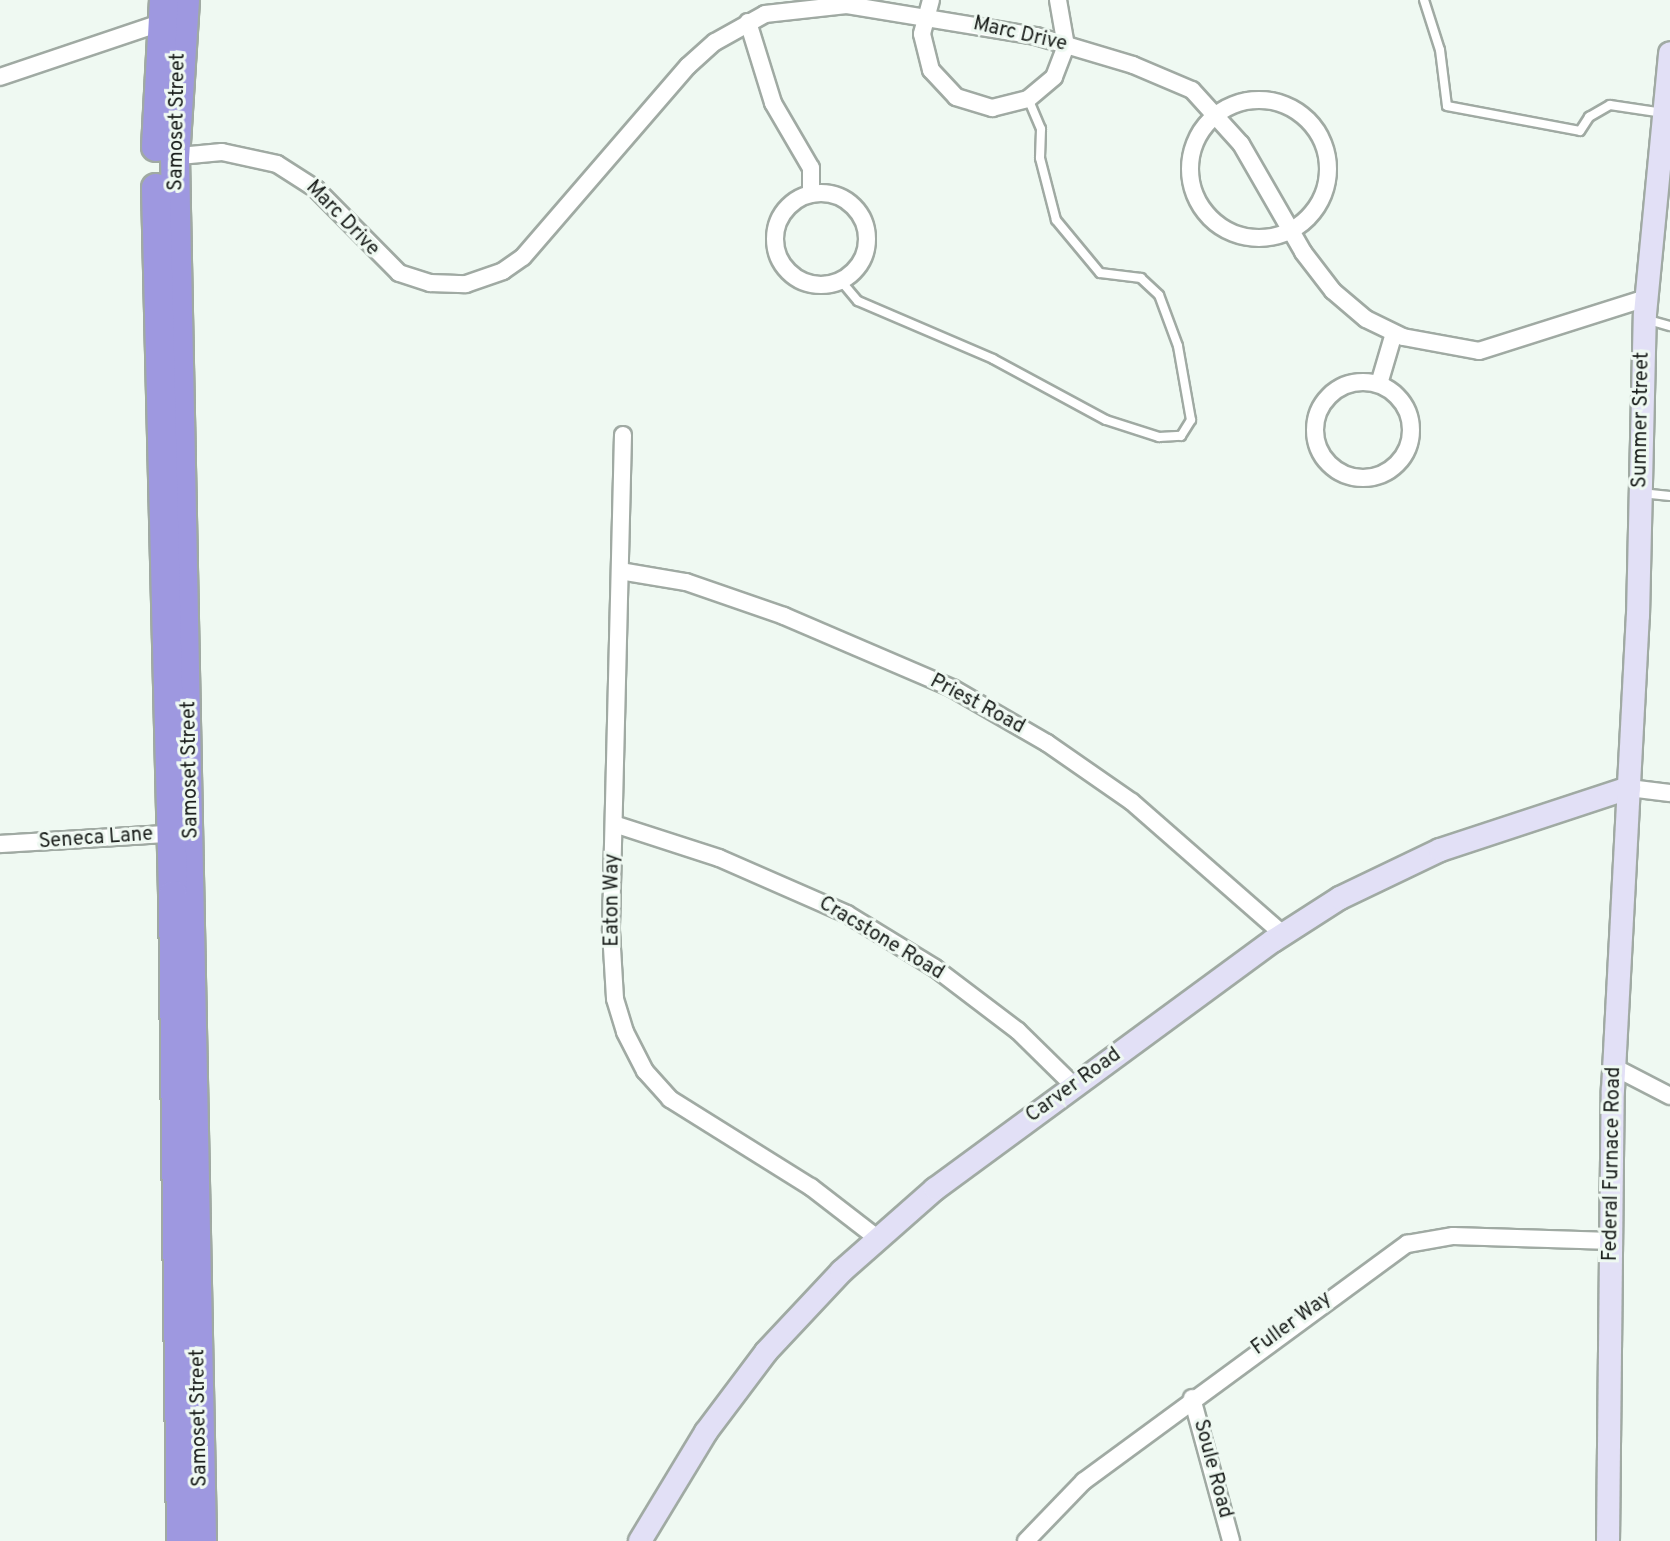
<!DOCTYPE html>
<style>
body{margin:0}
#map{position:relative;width:1670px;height:1541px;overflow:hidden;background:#eff9f2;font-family:Overpass,sans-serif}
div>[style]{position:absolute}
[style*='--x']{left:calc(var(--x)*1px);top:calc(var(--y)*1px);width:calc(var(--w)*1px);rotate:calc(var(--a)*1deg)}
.roads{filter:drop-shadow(2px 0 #a0aaa3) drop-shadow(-2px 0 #a0aaa3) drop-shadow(0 2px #a0aaa3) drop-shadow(0 -2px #a0aaa3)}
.lane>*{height:8px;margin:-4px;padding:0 4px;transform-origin:4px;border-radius:4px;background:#fff}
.street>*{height:16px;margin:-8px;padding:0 8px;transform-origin:8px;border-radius:8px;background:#fff}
.street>.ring{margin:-8px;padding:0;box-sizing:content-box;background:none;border:16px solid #fff;border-radius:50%}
.secondary>*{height:22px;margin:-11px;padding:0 11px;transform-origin:11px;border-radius:11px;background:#e2e0f6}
.highway>*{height:28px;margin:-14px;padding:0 14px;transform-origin:14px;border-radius:14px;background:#9e98e0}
span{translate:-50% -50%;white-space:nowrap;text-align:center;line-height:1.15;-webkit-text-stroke:6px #eff9f2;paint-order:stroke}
.street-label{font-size:20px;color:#181c19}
</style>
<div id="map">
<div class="roads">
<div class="lane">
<i style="--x:1424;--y:0;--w:52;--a:72.3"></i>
<i style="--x:1440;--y:50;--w:56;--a:82.9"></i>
<i style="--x:1447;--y:106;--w:135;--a:10.6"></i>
<i style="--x:1580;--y:131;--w:17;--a:-57"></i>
<i style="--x:1589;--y:117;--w:24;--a:-30"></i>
<i style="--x:1610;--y:105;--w:54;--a:8.6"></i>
<i style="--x:841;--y:281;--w:26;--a:50"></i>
<i style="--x:858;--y:301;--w:147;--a:23.2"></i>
<i style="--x:993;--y:359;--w:128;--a:28.4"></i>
<i style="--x:1106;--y:420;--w:56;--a:17.8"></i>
<i style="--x:1159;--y:437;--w:22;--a:-3"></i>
<i style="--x:1181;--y:436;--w:19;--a:-58"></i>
<i style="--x:1191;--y:420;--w:75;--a:-100"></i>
<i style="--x:1178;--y:346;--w:54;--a:-110.4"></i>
<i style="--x:1159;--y:295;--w:25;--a:-137"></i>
<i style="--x:1141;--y:278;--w:41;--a:-173"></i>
<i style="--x:1100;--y:273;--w:69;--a:-129.7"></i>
<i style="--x:1056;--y:220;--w:64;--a:-104.5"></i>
<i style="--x:1040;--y:158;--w:29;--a:-88"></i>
<i style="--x:1041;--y:129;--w:33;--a:-113"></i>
<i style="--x:1645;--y:319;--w:26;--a:16"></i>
<i style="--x:1641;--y:493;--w:29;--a:6"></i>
</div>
<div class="street">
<i style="--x:931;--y:0;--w:35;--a:105"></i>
<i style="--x:922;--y:34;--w:37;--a:76"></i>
<i style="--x:931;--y:70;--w:37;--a:47"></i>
<i style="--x:956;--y:97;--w:38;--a:17"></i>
<i style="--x:992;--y:108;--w:37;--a:-14"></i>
<i style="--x:1028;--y:99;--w:34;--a:-40"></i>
<i style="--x:1054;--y:77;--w:33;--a:-69"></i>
<i style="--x:1066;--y:46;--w:47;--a:-99.9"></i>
<i style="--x:748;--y:22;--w:85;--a:72.8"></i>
<i style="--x:773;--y:103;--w:75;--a:59.7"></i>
<i style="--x:811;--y:168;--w:26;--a:90"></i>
<i style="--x:0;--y:77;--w:178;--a:-18.6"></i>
<i class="ring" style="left:1190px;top:100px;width:122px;height:122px"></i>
<i style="--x:169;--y:157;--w:53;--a:-5.4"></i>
<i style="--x:222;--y:152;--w:56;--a:12.3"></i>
<i style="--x:277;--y:164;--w:46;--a:32.7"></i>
<i style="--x:316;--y:189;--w:118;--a:45.3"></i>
<i style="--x:399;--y:273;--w:33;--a:18"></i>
<i style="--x:430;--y:283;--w:36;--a:2"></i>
<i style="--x:466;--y:284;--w:39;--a:-19"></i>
<i style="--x:503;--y:271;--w:24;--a:-35"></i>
<i style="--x:523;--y:257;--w:252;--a:-49.2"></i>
<i style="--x:688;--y:66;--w:36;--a:-42"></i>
<i style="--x:715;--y:42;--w:57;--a:-29.2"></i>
<i style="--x:765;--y:14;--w:82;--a:-6.3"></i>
<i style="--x:847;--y:5;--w:192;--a:9.3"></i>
<i style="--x:1036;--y:36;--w:101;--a:16.6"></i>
<i style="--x:1133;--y:65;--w:64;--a:23"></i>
<i style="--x:1192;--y:90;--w:73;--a:47.8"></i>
<i style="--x:1241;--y:144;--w:125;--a:60.1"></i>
<i style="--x:1303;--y:252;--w:49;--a:52.4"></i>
<i style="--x:1333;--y:291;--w:43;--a:40.3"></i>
<i style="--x:1366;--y:319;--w:41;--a:25.9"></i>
<i style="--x:1403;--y:337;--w:77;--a:10.4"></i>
<i style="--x:1479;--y:351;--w:175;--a:-17.6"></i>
<i class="ring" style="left:775px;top:193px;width:76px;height:76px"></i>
<i class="ring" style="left:1315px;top:382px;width:80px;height:80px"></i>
<i style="--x:1379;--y:384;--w:53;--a:-73.6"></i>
<i style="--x:623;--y:435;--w:496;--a:91.4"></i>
<i style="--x:611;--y:931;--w:68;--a:86.6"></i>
<i style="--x:615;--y:999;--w:34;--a:73"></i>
<i style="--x:625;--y:1032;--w:44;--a:62.9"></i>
<i style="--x:645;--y:1071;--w:38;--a:48"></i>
<i style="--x:670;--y:1099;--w:166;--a:32"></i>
<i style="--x:811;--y:1187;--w:83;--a:37.7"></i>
<i style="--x:620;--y:571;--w:67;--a:9.5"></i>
<i style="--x:686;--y:582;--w:104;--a:19.1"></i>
<i style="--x:784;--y:616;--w:183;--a:23.2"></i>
<i style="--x:952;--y:688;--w:110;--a:30.1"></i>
<i style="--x:1047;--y:743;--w:103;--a:34.8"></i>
<i style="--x:1132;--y:802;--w:201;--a:41.2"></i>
<i style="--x:1629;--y:788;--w:41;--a:7"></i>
<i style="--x:614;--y:824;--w:110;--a:17.9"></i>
<i style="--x:719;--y:858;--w:140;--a:23.6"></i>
<i style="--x:847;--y:914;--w:103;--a:31.5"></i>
<i style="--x:935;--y:968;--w:104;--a:37.2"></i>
<i style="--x:1018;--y:1031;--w:78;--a:44.5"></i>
<i style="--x:0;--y:844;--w:178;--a:-3.5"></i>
<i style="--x:1614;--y:1067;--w:63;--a:27.4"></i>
<i style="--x:1192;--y:1398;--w:148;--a:74.7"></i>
<i style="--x:1026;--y:1541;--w:83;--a:-46"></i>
<i style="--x:1084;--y:1481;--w:401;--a:-36.3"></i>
<i style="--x:1407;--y:1244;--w:47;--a:-9.9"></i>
<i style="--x:1453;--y:1236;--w:159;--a:1.8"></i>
</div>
<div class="secondary">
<i style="--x:640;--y:1541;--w:127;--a:-58.8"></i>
<i style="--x:706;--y:1432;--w:100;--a:-53.1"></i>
<i style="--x:766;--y:1352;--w:111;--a:-46.8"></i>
<i style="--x:842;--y:1271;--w:124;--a:-41.4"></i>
<i style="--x:935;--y:1189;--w:419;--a:-36.3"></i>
<i style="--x:1273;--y:941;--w:80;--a:-32.7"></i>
<i style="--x:1340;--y:898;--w:111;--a:-25.6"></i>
<i style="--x:1440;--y:850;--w:199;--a:-18.2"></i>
<i style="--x:1608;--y:1541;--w:451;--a:-89.4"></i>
<i style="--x:1613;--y:1090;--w:475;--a:-87"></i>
<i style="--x:1638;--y:616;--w:302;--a:-88.7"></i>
<i style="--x:1645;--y:314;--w:262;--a:-84.5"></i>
</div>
<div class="highway">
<i style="--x:185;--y:0;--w:158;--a:93.6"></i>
<i style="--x:175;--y:158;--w:1383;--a:88.88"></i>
<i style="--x:156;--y:147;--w:147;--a:-86.9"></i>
<i style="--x:156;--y:188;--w:707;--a:88.62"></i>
<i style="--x:173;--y:895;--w:646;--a:89.29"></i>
</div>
</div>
<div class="street-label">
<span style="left:1020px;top:35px;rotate:13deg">Marc Drive</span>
<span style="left:178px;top:122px;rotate:-89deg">Samoset Street</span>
<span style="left:342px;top:219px;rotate:46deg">Marc Drive</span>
<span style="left:1642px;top:420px;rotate:-89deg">Summer Street</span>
<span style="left:977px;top:705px;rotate:28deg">Priest Road</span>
<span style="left:191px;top:770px;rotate:-91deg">Samoset Street</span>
<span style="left:96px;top:839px;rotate:-4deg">Seneca Lane</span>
<span style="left:613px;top:900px;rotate:-90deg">Eaton Way</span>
<span style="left:881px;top:939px;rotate:31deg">Cracstone Road</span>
<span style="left:1074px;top:1086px;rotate:-36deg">Carver Road</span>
<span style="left:1613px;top:1164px;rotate:-89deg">Federal Furnace Road</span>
<span style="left:1292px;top:1324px;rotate:-36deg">Fuller Way</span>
<span style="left:200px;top:1418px;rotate:-91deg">Samoset Street</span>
<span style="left:1212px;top:1469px;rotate:75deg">Soule Road</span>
</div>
</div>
